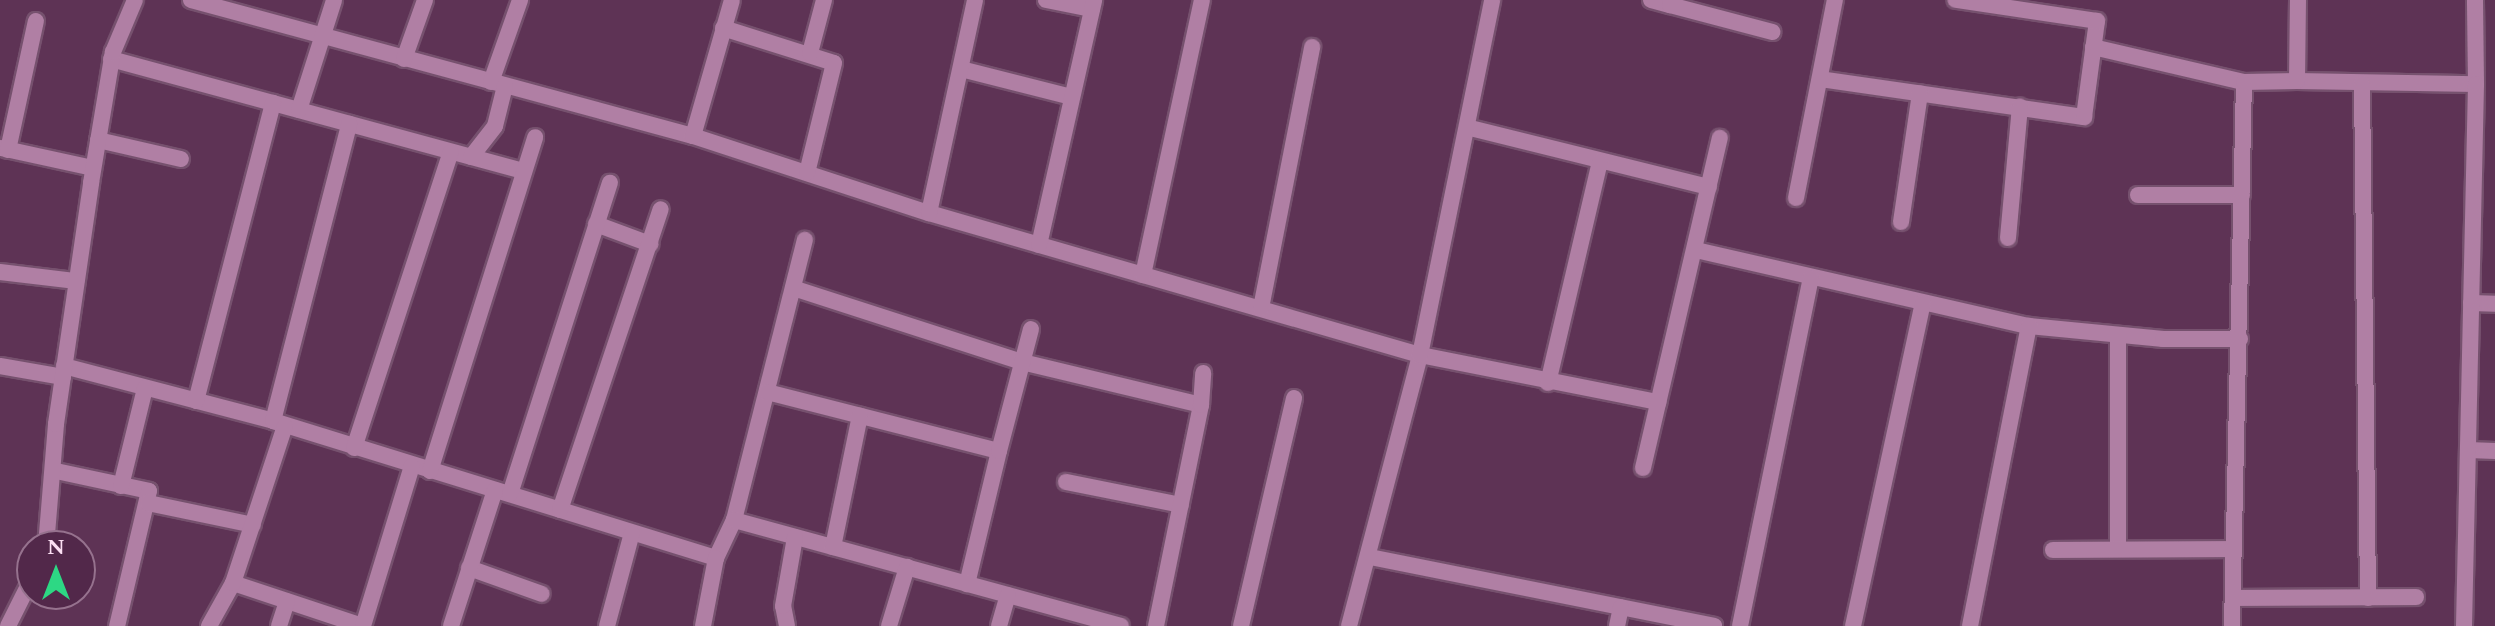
<!DOCTYPE html>
<style>
body{margin:0}
#map{position:relative;width:2495px;height:626px;overflow:hidden;background:#5e3355;font-family:Spectral,serif}
div>[style]{position:absolute}
[style*='--x']{left:calc(var(--x)*1px);top:calc(var(--y)*1px);width:calc(var(--w)*1px);rotate:calc(var(--a)*1deg)}
.roads{filter:drop-shadow(2px 0 #76516e) drop-shadow(-2px 0 #76516e) drop-shadow(0 2px #76516e) drop-shadow(0 -2px #76516e)}
.street>*{height:16px;margin:-8px;padding:0 8px;transform-origin:8px;border-radius:8px;background:#b07fa4}
span{translate:-50% -50%;white-space:nowrap;text-align:center;line-height:1.15;-webkit-text-stroke:6px #52284a;paint-order:stroke}
.north{position:absolute;left:16px;top:530px;width:80px;height:80px;box-sizing:border-box;background:#52284a;border:2px solid #96728e;border-radius:50%;rotate:0deg;font-size:22px;font-weight:700;line-height:32px;text-align:center;color:#fce0f4}
.north::after{content:'';display:block;margin:auto;width:28px;height:36px;background:#2dd884;clip-path:polygon(50% 0,100% 100%,50% 72%,0 100%)}
</style>
<div id="map">
<div class="roads">
<div class="street">
<i style="--x:191;--y:0;--w:520;--a:15.16"></i>
<i style="--x:693;--y:136;--w:248;--a:18.1"></i>
<i style="--x:929;--y:213;--w:511;--a:16.13"></i>
<i style="--x:1420;--y:355;--w:243;--a:11.2"></i>
<i style="--x:1046;--y:0;--w:47;--a:11.1"></i>
<i style="--x:1651;--y:0;--w:20;--a:15"></i>
<i style="--x:1671;--y:0;--w:5;--a:101"></i>
<i style="--x:1670;--y:5;--w:106;--a:14.8"></i>
<i style="--x:723;--y:28;--w:116;--a:17.5"></i>
<i style="--x:834;--y:63;--w:113;--a:103.8"></i>
<i style="--x:2093;--y:47;--w:155;--a:13.1"></i>
<i style="--x:810;--y:53;--w:55;--a:-75.2"></i>
<i style="--x:111;--y:59;--w:428;--a:15.2"></i>
<i style="--x:404;--y:59;--w:63;--a:-70.4"></i>
<i style="--x:961;--y:69;--w:114;--a:14.2"></i>
<i style="--x:1820;--y:79;--w:267;--a:8.2"></i>
<i style="--x:2084;--y:117;--w:97;--a:-82.3"></i>
<i style="--x:2097;--y:21;--w:143;--a:-171.5"></i>
<i style="--x:2297;--y:81;--w:179;--a:1"></i>
<i style="--x:2476;--y:84;--w:84;--a:-90.7"></i>
<i style="--x:491;--y:82;--w:87;--a:-70.5"></i>
<i style="--x:2362;--y:84;--w:514;--a:89.33"></i>
<i style="--x:299;--y:110;--w:115;--a:-72.3"></i>
<i style="--x:1470;--y:128;--w:246;--a:13.9"></i>
<i style="--x:693;--y:136;--w:141;--a:-74"></i>
<i style="--x:98;--y:140;--w:85;--a:12.9"></i>
<i style="--x:1;--y:148;--w:94;--a:12.3"></i>
<i style="--x:8;--y:150;--w:132;--a:-77.8"></i>
<i style="--x:471;--y:157;--w:39;--a:-52"></i>
<i style="--x:495;--y:126;--w:41;--a:-76"></i>
<i style="--x:2138;--y:195;--w:104;--a:0"></i>
<i style="--x:1796;--y:198;--w:202;--a:-78.9"></i>
<i style="--x:929;--y:213;--w:218;--a:-77.8"></i>
<i style="--x:1901;--y:222;--w:130;--a:-81.6"></i>
<i style="--x:596;--y:224;--w:58;--a:20.3"></i>
<i style="--x:2008;--y:238;--w:132;--a:-84.8"></i>
<i style="--x:1039;--y:245;--w:251;--a:-77.3"></i>
<i style="--x:1696;--y:250;--w:342;--a:12.9"></i>
<i style="--x:2029;--y:326;--w:135;--a:5.5"></i>
<i style="--x:2163;--y:339;--w:77;--a:0"></i>
<i style="--x:0;--y:272;--w:77;--a:6.8"></i>
<i style="--x:1143;--y:275;--w:281;--a:-77.9"></i>
<i style="--x:793;--y:288;--w:241;--a:17.9"></i>
<i style="--x:1022;--y:362;--w:184;--a:13.5"></i>
<i style="--x:2471;--y:303;--w:24;--a:2"></i>
<i style="--x:1261;--y:308;--w:266;--a:-78.9"></i>
<i style="--x:2118;--y:336;--w:213;--a:90"></i>
<i style="--x:0;--y:366;--w:64;--a:9.9"></i>
<i style="--x:64;--y:366;--w:216;--a:14.7"></i>
<i style="--x:273;--y:421;--w:464;--a:17.2"></i>
<i style="--x:716;--y:558;--w:42;--a:-64.7"></i>
<i style="--x:734;--y:520;--w:289;--a:-75.8"></i>
<i style="--x:1548;--y:383;--w:227;--a:-76.8"></i>
<i style="--x:767;--y:392;--w:239;--a:14.3"></i>
<i style="--x:999;--y:451;--w:137;--a:103.5"></i>
<i style="--x:196;--y:401;--w:308;--a:-75.5"></i>
<i style="--x:273;--y:421;--w:307;--a:-75.6"></i>
<i style="--x:354;--y:448;--w:311;--a:-71.9"></i>
<i style="--x:2468;--y:450;--w:27;--a:2"></i>
<i style="--x:999;--y:451;--w:126;--a:-75.3"></i>
<i style="--x:1643;--y:468;--w:339;--a:-76.9"></i>
<i style="--x:56;--y:471;--w:95;--a:12.1"></i>
<i style="--x:149;--y:491;--w:139;--a:103.3"></i>
<i style="--x:430;--y:471;--w:350;--a:-72.5"></i>
<i style="--x:1066;--y:482;--w:117;--a:11.3"></i>
<i style="--x:121;--y:486;--w:101;--a:-76.2"></i>
<i style="--x:510;--y:494;--w:327;--a:-72.2"></i>
<i style="--x:148;--y:503;--w:107;--a:11.8"></i>
<i style="--x:560;--y:510;--w:317;--a:-71.5"></i>
<i style="--x:734;--y:520;--w:401;--a:15.3"></i>
<i style="--x:46;--y:546;--w:122;--a:-85.3"></i>
<i style="--x:56;--y:424;--w:244;--a:-81.7"></i>
<i style="--x:91;--y:183;--w:133;--a:-80.5"></i>
<i style="--x:113;--y:52;--w:56;--a:-67.1"></i>
<i style="--x:833;--y:547;--w:134;--a:-78.4"></i>
<i style="--x:2053;--y:550;--w:181;--a:-0.3"></i>
<i style="--x:1370;--y:557;--w:351;--a:11.3"></i>
<i style="--x:469;--y:568;--w:77;--a:19.6"></i>
<i style="--x:233;--y:583;--w:136;--a:18.4"></i>
<i style="--x:2233;--y:598;--w:183;--a:-0.3"></i>
<i style="--x:8;--y:626;--w:54;--a:-63.4"></i>
<i style="--x:209;--y:626;--w:49;--a:-60.8"></i>
<i style="--x:233;--y:583;--w:165;--a:-71.7"></i>
<i style="--x:279;--y:626;--w:26;--a:-72"></i>
<i style="--x:363;--y:626;--w:167;--a:-73"></i>
<i style="--x:451;--y:626;--w:143;--a:-72.1"></i>
<i style="--x:607;--y:626;--w:96;--a:-75"></i>
<i style="--x:703;--y:626;--w:69;--a:-79.2"></i>
<i style="--x:787;--y:626;--w:20;--a:-101"></i>
<i style="--x:783;--y:606;--w:70;--a:-80.1"></i>
<i style="--x:889;--y:626;--w:62;--a:-73"></i>
<i style="--x:999;--y:626;--w:32;--a:-74"></i>
<i style="--x:1156;--y:626;--w:226;--a:-78.5"></i>
<i style="--x:1201;--y:405;--w:32;--a:-86"></i>
<i style="--x:1241;--y:626;--w:234;--a:-76.9"></i>
<i style="--x:1349;--y:626;--w:280;--a:-75.3"></i>
<i style="--x:1420;--y:355;--w:362;--a:-78.5"></i>
<i style="--x:1617;--y:626;--w:19;--a:-78"></i>
<i style="--x:1740;--y:626;--w:355;--a:-78.5"></i>
<i style="--x:1853;--y:626;--w:330;--a:-77.8"></i>
<i style="--x:1970;--y:626;--w:306;--a:-78.9"></i>
<i style="--x:2232;--y:626;--w:544;--a:-88.74"></i>
<i style="--x:2244;--y:82;--w:53;--a:-1.1"></i>
<i style="--x:2297;--y:81;--w:81;--a:-89.3"></i>
<i style="--x:2464;--y:626;--w:542;--a:-88.73"></i>
</div>
</div>
<div class="north">N</div>
</div>
